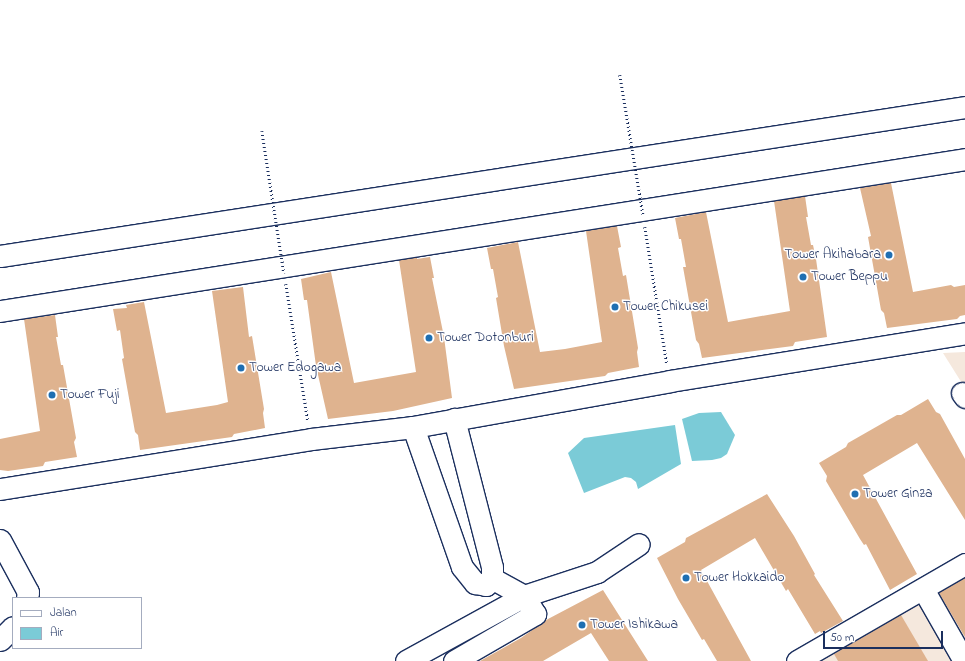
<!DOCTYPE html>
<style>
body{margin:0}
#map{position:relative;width:965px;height:661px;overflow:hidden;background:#fff;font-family:"Indie Flower",sans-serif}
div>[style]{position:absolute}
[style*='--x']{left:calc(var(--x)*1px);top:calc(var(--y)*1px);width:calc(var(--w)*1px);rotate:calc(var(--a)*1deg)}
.built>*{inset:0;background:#f5e8dd}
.water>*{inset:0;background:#7bcbd7}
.building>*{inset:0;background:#dfb38f}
.path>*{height:2.5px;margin-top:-1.25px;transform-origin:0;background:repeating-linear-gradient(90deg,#1b2f5e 0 1px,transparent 0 4px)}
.roads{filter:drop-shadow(1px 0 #1b2f5e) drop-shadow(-1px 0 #1b2f5e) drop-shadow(0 1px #1b2f5e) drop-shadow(0 -1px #1b2f5e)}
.minor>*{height:21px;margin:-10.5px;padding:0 10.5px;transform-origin:10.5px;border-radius:10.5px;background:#fff}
.path-bridge>*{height:2.5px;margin-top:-1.25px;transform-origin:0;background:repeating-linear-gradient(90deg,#1b2f5e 0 1px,transparent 0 4px)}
.dots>*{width:11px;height:11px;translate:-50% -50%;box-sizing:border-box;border:2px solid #fff;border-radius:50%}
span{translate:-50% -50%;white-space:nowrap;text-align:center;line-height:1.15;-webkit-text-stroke:3px #fff;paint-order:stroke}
.poi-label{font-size:14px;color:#1b2f5e}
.right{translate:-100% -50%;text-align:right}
.left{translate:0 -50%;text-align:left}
.legend{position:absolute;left:12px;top:597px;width:130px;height:52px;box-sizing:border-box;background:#fff;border:1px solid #a4acbf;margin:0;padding:5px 7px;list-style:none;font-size:12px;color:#1b2f5e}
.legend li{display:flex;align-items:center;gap:8px;height:20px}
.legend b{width:20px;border:1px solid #a4acbf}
.scale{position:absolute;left:823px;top:631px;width:120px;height:18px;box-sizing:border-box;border:2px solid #1b2f5e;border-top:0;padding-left:5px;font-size:12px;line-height:14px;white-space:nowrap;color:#1b2f5e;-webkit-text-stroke:3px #fff;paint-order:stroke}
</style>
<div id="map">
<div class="built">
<i style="clip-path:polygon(965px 352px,965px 388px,943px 353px)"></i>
<i style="clip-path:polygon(965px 558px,965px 661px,786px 661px)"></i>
</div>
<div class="water">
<i style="clip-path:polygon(721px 412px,735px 435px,727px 454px,721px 458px,712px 460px,692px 461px,682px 419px,699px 413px)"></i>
<i style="clip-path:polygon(675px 425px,681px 464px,638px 489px,636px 482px,631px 478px,625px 477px,584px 493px,568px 453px,584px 438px)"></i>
</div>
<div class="building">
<i style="clip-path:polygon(891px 183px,913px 292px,951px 285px,954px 287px,965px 285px,965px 315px,960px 316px,957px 319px,887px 328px,884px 313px,881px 310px,868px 237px,871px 236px,860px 188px)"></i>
<i style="clip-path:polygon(805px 196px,808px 217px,806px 217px,811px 245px,813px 245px,816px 259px,827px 337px,795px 342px,793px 346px,702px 358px,699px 344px,696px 340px,683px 267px,686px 267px,681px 239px,679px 239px,675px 218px,706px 212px,728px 322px,790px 311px,774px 201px)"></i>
<i style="clip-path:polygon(617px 226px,621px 247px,618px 248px,623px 276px,626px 275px,638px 348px,637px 352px,639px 367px,608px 373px,605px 376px,514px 389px,504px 346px,496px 298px,498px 297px,493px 269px,491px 269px,487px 248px,518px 242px,540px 352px,565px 349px,602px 342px,586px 231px)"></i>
<i style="clip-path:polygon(417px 257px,417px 259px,430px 257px,434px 278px,432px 278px,444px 337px,452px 398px,393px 411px,328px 419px,316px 366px,307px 300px,304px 300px,301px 279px,331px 272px,354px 383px,416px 372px,399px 260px)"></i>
<i style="clip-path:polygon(243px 287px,249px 337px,252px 336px,264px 409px,263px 413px,265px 428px,234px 434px,232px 437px,140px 450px,138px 435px,135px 432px,122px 359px,124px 358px,120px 330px,117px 331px,113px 309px,127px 308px,126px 305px,144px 302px,166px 413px,217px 405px,228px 402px,212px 291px)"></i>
<i style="clip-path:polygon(55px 315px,58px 337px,56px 337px,61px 365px,63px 365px,76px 438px,74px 442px,77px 457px,45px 462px,43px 466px,8px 471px,0 470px,0 439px,40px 431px,24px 319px)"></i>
<i style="clip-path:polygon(928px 399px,936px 412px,940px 414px,965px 459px,965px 520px,917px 443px,863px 475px,917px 574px,890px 590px,866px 544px,864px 545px,860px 539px,826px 481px,827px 476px,819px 463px,846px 447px,848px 443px,897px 415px,901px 415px)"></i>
<i style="clip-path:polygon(767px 494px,794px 536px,815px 574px,814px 575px,843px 621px,821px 633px,820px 631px,815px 634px,788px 589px,786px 591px,755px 538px,701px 570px,751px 661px,717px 661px,704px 639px,702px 640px,678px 599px,657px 558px,685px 542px,686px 538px)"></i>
<i style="clip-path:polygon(965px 578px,965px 637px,939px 593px)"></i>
<i style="clip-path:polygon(603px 590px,648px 661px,609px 661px,591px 633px,543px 661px,480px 661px,521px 638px,548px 619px)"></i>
<i style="clip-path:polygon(901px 615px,928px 661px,838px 661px,834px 654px)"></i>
</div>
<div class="path">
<i style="--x:645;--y:227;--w:139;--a:80.9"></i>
<i style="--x:286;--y:284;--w:139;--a:80.9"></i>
</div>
<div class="roads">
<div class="minor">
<i style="--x:0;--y:256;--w:976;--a:-8.78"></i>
<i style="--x:0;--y:311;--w:977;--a:-8.95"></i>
<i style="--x:962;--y:393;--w:5;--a:53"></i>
<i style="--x:413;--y:427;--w:148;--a:70.7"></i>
<i style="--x:462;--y:567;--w:21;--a:51"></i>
<i style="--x:475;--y:583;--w:11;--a:10"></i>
<i style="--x:486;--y:585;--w:9;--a:-49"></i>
<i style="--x:492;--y:578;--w:11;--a:-90"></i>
<i style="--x:492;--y:567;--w:153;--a:-104.4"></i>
<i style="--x:0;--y:489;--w:315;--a:-9.1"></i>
<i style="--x:311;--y:439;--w:103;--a:-6.7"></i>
<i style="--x:413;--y:427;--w:261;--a:-10.1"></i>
<i style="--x:670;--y:381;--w:299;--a:-9.2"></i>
<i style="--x:0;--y:540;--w:59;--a:61.7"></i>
<i style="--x:28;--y:592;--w:6;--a:99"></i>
<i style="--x:923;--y:589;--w:83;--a:60.3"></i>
<i style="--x:0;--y:640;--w:18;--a:-45"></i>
<i style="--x:406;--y:661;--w:135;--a:-28.8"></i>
<i style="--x:524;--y:596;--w:77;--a:-18.2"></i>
<i style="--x:597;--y:572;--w:50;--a:-33.7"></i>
<i style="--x:454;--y:661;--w:94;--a:-30.1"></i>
<i style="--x:535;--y:614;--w:21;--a:-121"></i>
<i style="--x:524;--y:596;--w:37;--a:-151"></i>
<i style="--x:797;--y:661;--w:194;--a:-30"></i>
</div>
</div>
<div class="path-bridge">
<i style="--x:620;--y:75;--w:141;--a:80.6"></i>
<i style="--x:262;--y:131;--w:144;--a:81.2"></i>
</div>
<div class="dots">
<i style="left:889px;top:255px;background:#1f6fb2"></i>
<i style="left:803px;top:277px;background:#1f6fb2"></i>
<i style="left:615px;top:307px;background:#1f6fb2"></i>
<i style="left:429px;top:338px;background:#1f6fb2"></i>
<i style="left:241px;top:368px;background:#1f6fb2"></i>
<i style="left:52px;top:395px;background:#1f6fb2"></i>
<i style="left:855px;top:494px;background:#1f6fb2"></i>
<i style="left:686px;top:578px;background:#1f6fb2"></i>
<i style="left:582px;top:625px;background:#1f6fb2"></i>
</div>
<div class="poi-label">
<span class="right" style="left:881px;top:255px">Tower Akihabara</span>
<span class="left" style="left:811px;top:277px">Tower Beppu</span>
<span class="left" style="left:623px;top:307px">Tower Chikusei</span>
<span class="left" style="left:437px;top:338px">Tower Dotonburi</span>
<span class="left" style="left:249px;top:368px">Tower Edogawa</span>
<span class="left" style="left:60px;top:395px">Tower Fuji</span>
<span class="left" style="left:863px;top:494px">Tower Ginza</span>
<span class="left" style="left:694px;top:578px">Tower Hokkaido</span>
<span class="left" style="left:590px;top:625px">Tower Ishikawa</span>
</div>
<ul class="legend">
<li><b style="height:5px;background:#fff"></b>Jalan</li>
<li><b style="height:11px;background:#7bcbd7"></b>Air</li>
</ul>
<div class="scale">50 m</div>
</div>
